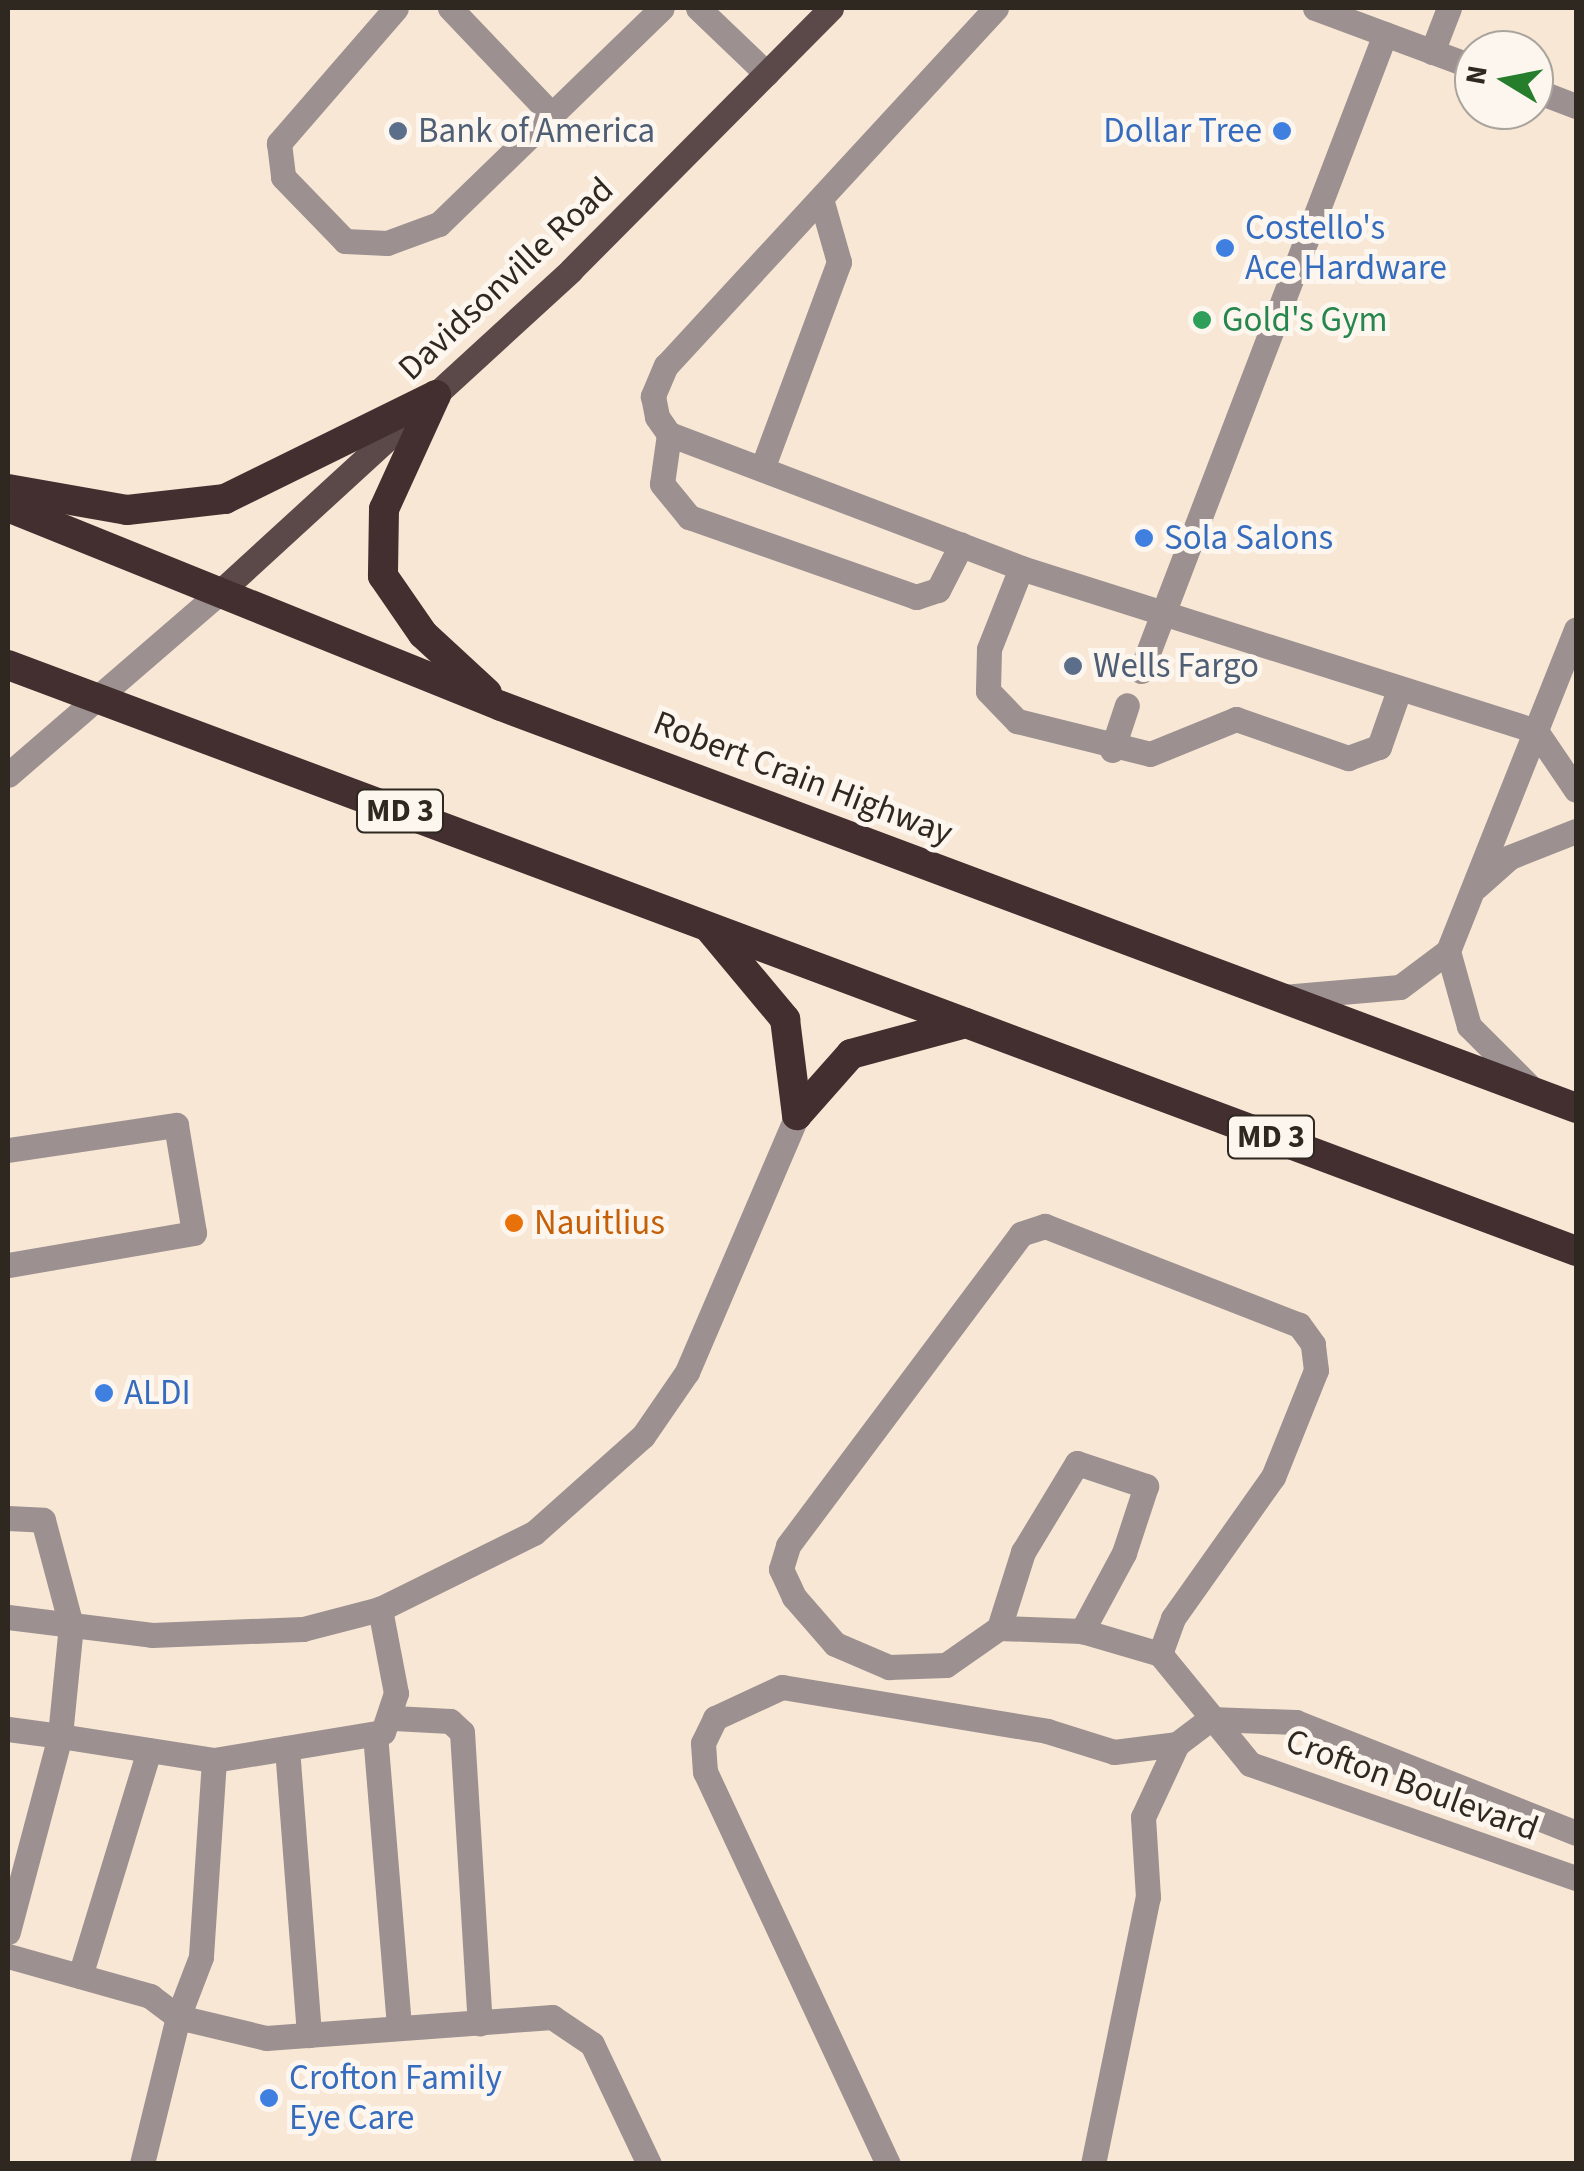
<!DOCTYPE html>
<style>
body{margin:0}
#map{position:relative;width:1584px;height:2171px;overflow:hidden;background:#f7e7d4;font-family:"Source Sans 3",sans-serif}
div>[style]{position:absolute}
[style*='--x']{left:calc(var(--x)*1px);top:calc(var(--y)*1px);width:calc(var(--w)*1px);rotate:calc(var(--a)*1deg)}
.minor>*{height:25px;margin:-12.5px;padding:0 12.5px;transform-origin:12.5px;border-radius:12.5px;background:#9c9090}
.major>*{height:25px;margin:-12.5px;padding:0 12.5px;transform-origin:12.5px;border-radius:12.5px;background:#5b4849}
.highway>*{height:30px;margin:-15px;padding:0 15px;transform-origin:15px;border-radius:15px;background:#442f30}
.dots>*{width:28px;height:28px;translate:-50% -50%;box-sizing:border-box;border:5px solid #fdf6ef;border-radius:50%}
span{translate:-50% -50%;white-space:nowrap;text-align:center;line-height:1.15;-webkit-text-stroke:10px #fdf6ef;paint-order:stroke}
.shield-label span{padding:2px 8px;background:#fdf6ef;border:2px solid;border-radius:8px;-webkit-text-stroke-width:0}
.shield-label{font-size:32px;color:#2e2821;font-weight:700}
.service-label{font-size:35px;color:#4e5e75}
.left{translate:0 -50%;text-align:left}
.shop-label{font-size:35px;color:#366cbe}
.right{translate:-100% -50%;text-align:right}
.street-label{font-size:35px;color:#2e2821}
.leisure-label{font-size:35px;color:#27864d}
.food-label{font-size:35px;color:#c56008}
.frame{position:absolute;inset:0;border:10px solid #2e2821;pointer-events:none}
.north{position:absolute;left:1454px;top:30px;width:100px;height:100px;box-sizing:border-box;background:#fdf6ef;border:2px solid #aaa49d;border-radius:50%;rotate:280deg;font-size:28px;font-weight:700;line-height:40px;text-align:center;color:#2e2821}
.north::after{content:'';display:block;margin:auto;width:35px;height:45px;background:#267e2c;clip-path:polygon(50% 0,100% 100%,50% 72%,0 100%)}
</style>
<div id="map">
<div class="minor">
<i style="--x:396;--y:8;--w:179;--a:130.9"></i>
<i style="--x:279;--y:143;--w:34;--a:83"></i>
<i style="--x:283;--y:177;--w:89;--a:45.9"></i>
<i style="--x:345;--y:241;--w:42;--a:2.7"></i>
<i style="--x:387;--y:243;--w:55;--a:-20.1"></i>
<i style="--x:439;--y:224;--w:310;--a:-44.1"></i>
<i style="--x:450;--y:8;--w:148;--a:46.4"></i>
<i style="--x:698;--y:8;--w:95;--a:43.7"></i>
<i style="--x:996;--y:8;--w:486;--a:132.7"></i>
<i style="--x:666;--y:365;--w:34;--a:113"></i>
<i style="--x:653;--y:396;--w:21;--a:79"></i>
<i style="--x:657;--y:417;--w:21;--a:55"></i>
<i style="--x:669;--y:434;--w:377;--a:20.8"></i>
<i style="--x:1021;--y:568;--w:540;--a:17.56"></i>
<i style="--x:1536;--y:731;--w:71;--a:55.9"></i>
<i style="--x:1315;--y:8;--w:170;--a:20.4"></i>
<i style="--x:1432;--y:52;--w:47;--a:-68.9"></i>
<i style="--x:1534;--y:90;--w:45;--a:20.9"></i>
<i style="--x:669;--y:434;--w:50;--a:98"></i>
<i style="--x:662;--y:484;--w:43;--a:50.7"></i>
<i style="--x:689;--y:517;--w:241;--a:19.4"></i>
<i style="--x:916;--y:597;--w:23;--a:-18"></i>
<i style="--x:938;--y:590;--w:51;--a:-62.9"></i>
<i style="--x:762;--y:469;--w:221;--a:-69.6"></i>
<i style="--x:839;--y:262;--w:66;--a:-105.9"></i>
<i style="--x:1021;--y:568;--w:87;--a:111.6"></i>
<i style="--x:989;--y:649;--w:42;--a:91.4"></i>
<i style="--x:988;--y:691;--w:42;--a:46"></i>
<i style="--x:1017;--y:721;--w:137;--a:13.9"></i>
<i style="--x:1150;--y:754;--w:93;--a:-22.1"></i>
<i style="--x:1236;--y:719;--w:119;--a:19.2"></i>
<i style="--x:1348;--y:758;--w:33;--a:-20"></i>
<i style="--x:1379;--y:747;--w:60;--a:-70.7"></i>
<i style="--x:1141;--y:671;--w:682;--a:-69.04"></i>
<i style="--x:1112;--y:750;--w:47;--a:-71.6"></i>
<i style="--x:8;--y:775;--w:280;--a:-40.8"></i>
<i style="--x:1476;--y:887;--w:45;--a:-41.4"></i>
<i style="--x:1510;--y:857;--w:71;--a:-21.5"></i>
<i style="--x:1448;--y:951;--w:78;--a:74.4"></i>
<i style="--x:1469;--y:1026;--w:92;--a:45"></i>
<i style="--x:1283;--y:997;--w:117;--a:-4.9"></i>
<i style="--x:1400;--y:987;--w:60;--a:-36.9"></i>
<i style="--x:1448;--y:951;--w:346;--a:-68.3"></i>
<i style="--x:8;--y:1150;--w:170;--a:-8.5"></i>
<i style="--x:176;--y:1125;--w:109;--a:80.5"></i>
<i style="--x:194;--y:1233;--w:189;--a:170.2"></i>
<i style="--x:8;--y:1518;--w:35;--a:3"></i>
<i style="--x:43;--y:1520;--w:109;--a:75.1"></i>
<i style="--x:71;--y:1625;--w:112;--a:95.7"></i>
<i style="--x:60;--y:1736;--w:156;--a:8.9"></i>
<i style="--x:214;--y:1760;--w:171;--a:-9.4"></i>
<i style="--x:383;--y:1732;--w:41;--a:-71.6"></i>
<i style="--x:396;--y:1693;--w:86;--a:-100.8"></i>
<i style="--x:8;--y:1617;--w:145;--a:7.1"></i>
<i style="--x:152;--y:1635;--w:151;--a:-2.3"></i>
<i style="--x:303;--y:1629;--w:80;--a:-14.6"></i>
<i style="--x:380;--y:1609;--w:172;--a:-26.3"></i>
<i style="--x:534;--y:1533;--w:146;--a:-41.7"></i>
<i style="--x:643;--y:1436;--w:78;--a:-55.5"></i>
<i style="--x:687;--y:1372;--w:280;--a:-66.8"></i>
<i style="--x:999;--y:1628;--w:80;--a:-72.5"></i>
<i style="--x:1023;--y:1552;--w:104;--a:-58.8"></i>
<i style="--x:1077;--y:1463;--w:73;--a:18.4"></i>
<i style="--x:1146;--y:1486;--w:71;--a:108.2"></i>
<i style="--x:1124;--y:1553;--w:89;--a:118.3"></i>
<i style="--x:1160;--y:1654;--w:38;--a:-70"></i>
<i style="--x:1173;--y:1618;--w:173;--a:-54.7"></i>
<i style="--x:1273;--y:1477;--w:115;--a:-68.1"></i>
<i style="--x:1316;--y:1370;--w:26;--a:-97"></i>
<i style="--x:1313;--y:1344;--w:24;--a:-126"></i>
<i style="--x:1299;--y:1325;--w:273;--a:-158.7"></i>
<i style="--x:1045;--y:1226;--w:25;--a:162"></i>
<i style="--x:1021;--y:1234;--w:389;--a:126.8"></i>
<i style="--x:788;--y:1546;--w:24;--a:107"></i>
<i style="--x:781;--y:1569;--w:31;--a:65"></i>
<i style="--x:794;--y:1597;--w:62;--a:48.9"></i>
<i style="--x:835;--y:1644;--w:59;--a:23.1"></i>
<i style="--x:889;--y:1667;--w:57;--a:-2"></i>
<i style="--x:946;--y:1665;--w:65;--a:-34.9"></i>
<i style="--x:999;--y:1628;--w:83;--a:2.1"></i>
<i style="--x:1082;--y:1631;--w:81;--a:16.4"></i>
<i style="--x:1160;--y:1654;--w:142;--a:50.7"></i>
<i style="--x:1250;--y:1764;--w:345;--a:19.3"></i>
<i style="--x:394;--y:1718;--w:56;--a:3.1"></i>
<i style="--x:450;--y:1721;--w:16;--a:43"></i>
<i style="--x:462;--y:1732;--w:292;--a:86.5"></i>
<i style="--x:1210;--y:1719;--w:86;--a:2"></i>
<i style="--x:1296;--y:1722;--w:301;--a:21.6"></i>
<i style="--x:8;--y:1729;--w:52;--a:7.7"></i>
<i style="--x:60;--y:1736;--w:203;--a:104.9"></i>
<i style="--x:375;--y:1734;--w:295;--a:85.3"></i>
<i style="--x:287;--y:1748;--w:288;--a:85.6"></i>
<i style="--x:214;--y:1760;--w:197;--a:93.8"></i>
<i style="--x:201;--y:1957;--w:64;--a:111"></i>
<i style="--x:178;--y:2017;--w:90;--a:13.4"></i>
<i style="--x:266;--y:2038;--w:287;--a:-4.2"></i>
<i style="--x:552;--y:2017;--w:48;--a:34"></i>
<i style="--x:592;--y:2044;--w:133;--a:64.6"></i>
<i style="--x:8;--y:1956;--w:148;--a:15.7"></i>
<i style="--x:150;--y:1996;--w:35;--a:37"></i>
<i style="--x:178;--y:2017;--w:151;--a:103.8"></i>
<i style="--x:80;--y:1976;--w:236;--a:-73"></i>
<i style="--x:888;--y:2164;--w:433;--a:-115"></i>
<i style="--x:705;--y:1772;--w:29;--a:-94"></i>
<i style="--x:703;--y:1743;--w:28;--a:-64"></i>
<i style="--x:715;--y:1718;--w:74;--a:-24.8"></i>
<i style="--x:782;--y:1687;--w:269;--a:9.4"></i>
<i style="--x:1047;--y:1731;--w:70;--a:17.4"></i>
<i style="--x:1114;--y:1752;--w:64;--a:-7.2"></i>
<i style="--x:1093;--y:2164;--w:273;--a:-78.4"></i>
<i style="--x:1148;--y:1897;--w:80;--a:-93.6"></i>
<i style="--x:1143;--y:1817;--w:81;--a:-65"></i>
<i style="--x:1177;--y:1744;--w:41;--a:-37.1"></i>
</div>
<div class="major">
<i style="--x:220;--y:592;--w:476;--a:-42.5"></i>
<i style="--x:571;--y:270;--w:369;--a:-45.2"></i>
</div>
<div class="highway">
<i style="--x:436;--y:395;--w:125;--a:114.5"></i>
<i style="--x:384;--y:509;--w:67;--a:90.9"></i>
<i style="--x:383;--y:576;--w:70;--a:55.4"></i>
<i style="--x:423;--y:634;--w:87;--a:42.7"></i>
<i style="--x:8;--y:489;--w:121;--a:10"></i>
<i style="--x:127;--y:510;--w:99;--a:-6.4"></i>
<i style="--x:225;--y:499;--w:235;--a:-26.2"></i>
<i style="--x:8;--y:507;--w:532;--a:21.98"></i>
<i style="--x:501;--y:706;--w:1148;--a:20.5"></i>
<i style="--x:8;--y:665;--w:1674;--a:20.49"></i>
<i style="--x:709;--y:928;--w:119;--a:50.1"></i>
<i style="--x:785;--y:1019;--w:97;--a:82.9"></i>
<i style="--x:797;--y:1115;--w:81;--a:-48.5"></i>
<i style="--x:851;--y:1054;--w:119;--a:-15.1"></i>
</div>
<div class="dots">
<i style="left:398px;top:131px;background:#5c6f8a"></i>
<i style="left:1282px;top:131px;background:#3f7fe0"></i>
<i style="left:1225px;top:248px;background:#3f7fe0"></i>
<i style="left:1202px;top:320px;background:#2e9e5b"></i>
<i style="left:1144px;top:538px;background:#3f7fe0"></i>
<i style="left:1073px;top:666px;background:#5c6f8a"></i>
<i style="left:514px;top:1223px;background:#e8710a"></i>
<i style="left:104px;top:1393px;background:#3f7fe0"></i>
<i style="left:269px;top:2098px;background:#3f7fe0"></i>
</div>
<div class="shield-label">
<span style="left:400px;top:811px">MD 3</span>
<span style="left:1271px;top:1137px">MD 3</span>
</div>
<div class="service-label">
<span class="left" style="left:418px;top:131px">Bank of America</span>
<span class="left" style="left:1093px;top:666px">Wells Fargo</span>
</div>
<div class="shop-label">
<span class="right" style="left:1262px;top:131px">Dollar Tree</span>
<span class="left" style="left:1245px;top:248px">Costello's<br>Ace Hardware</span>
<span class="left" style="left:1164px;top:538px">Sola Salons</span>
<span class="left" style="left:124px;top:1393px">ALDI</span>
<span class="left" style="left:289px;top:2098px">Crofton Family<br>Eye Care</span>
</div>
<div class="street-label">
<span style="left:506px;top:279px;rotate:-43deg">Davidsonville Road</span>
<span style="left:803px;top:778px;rotate:21deg">Robert Crain Highway</span>
<span style="left:1412px;top:1785px;rotate:20deg">Crofton Boulevard</span>
</div>
<div class="leisure-label">
<span class="left" style="left:1222px;top:320px">Gold's Gym</span>
</div>
<div class="food-label">
<span class="left" style="left:534px;top:1223px">Nauitlius</span>
</div>
<div class="frame"></div>
<div class="north">N</div>
</div>
